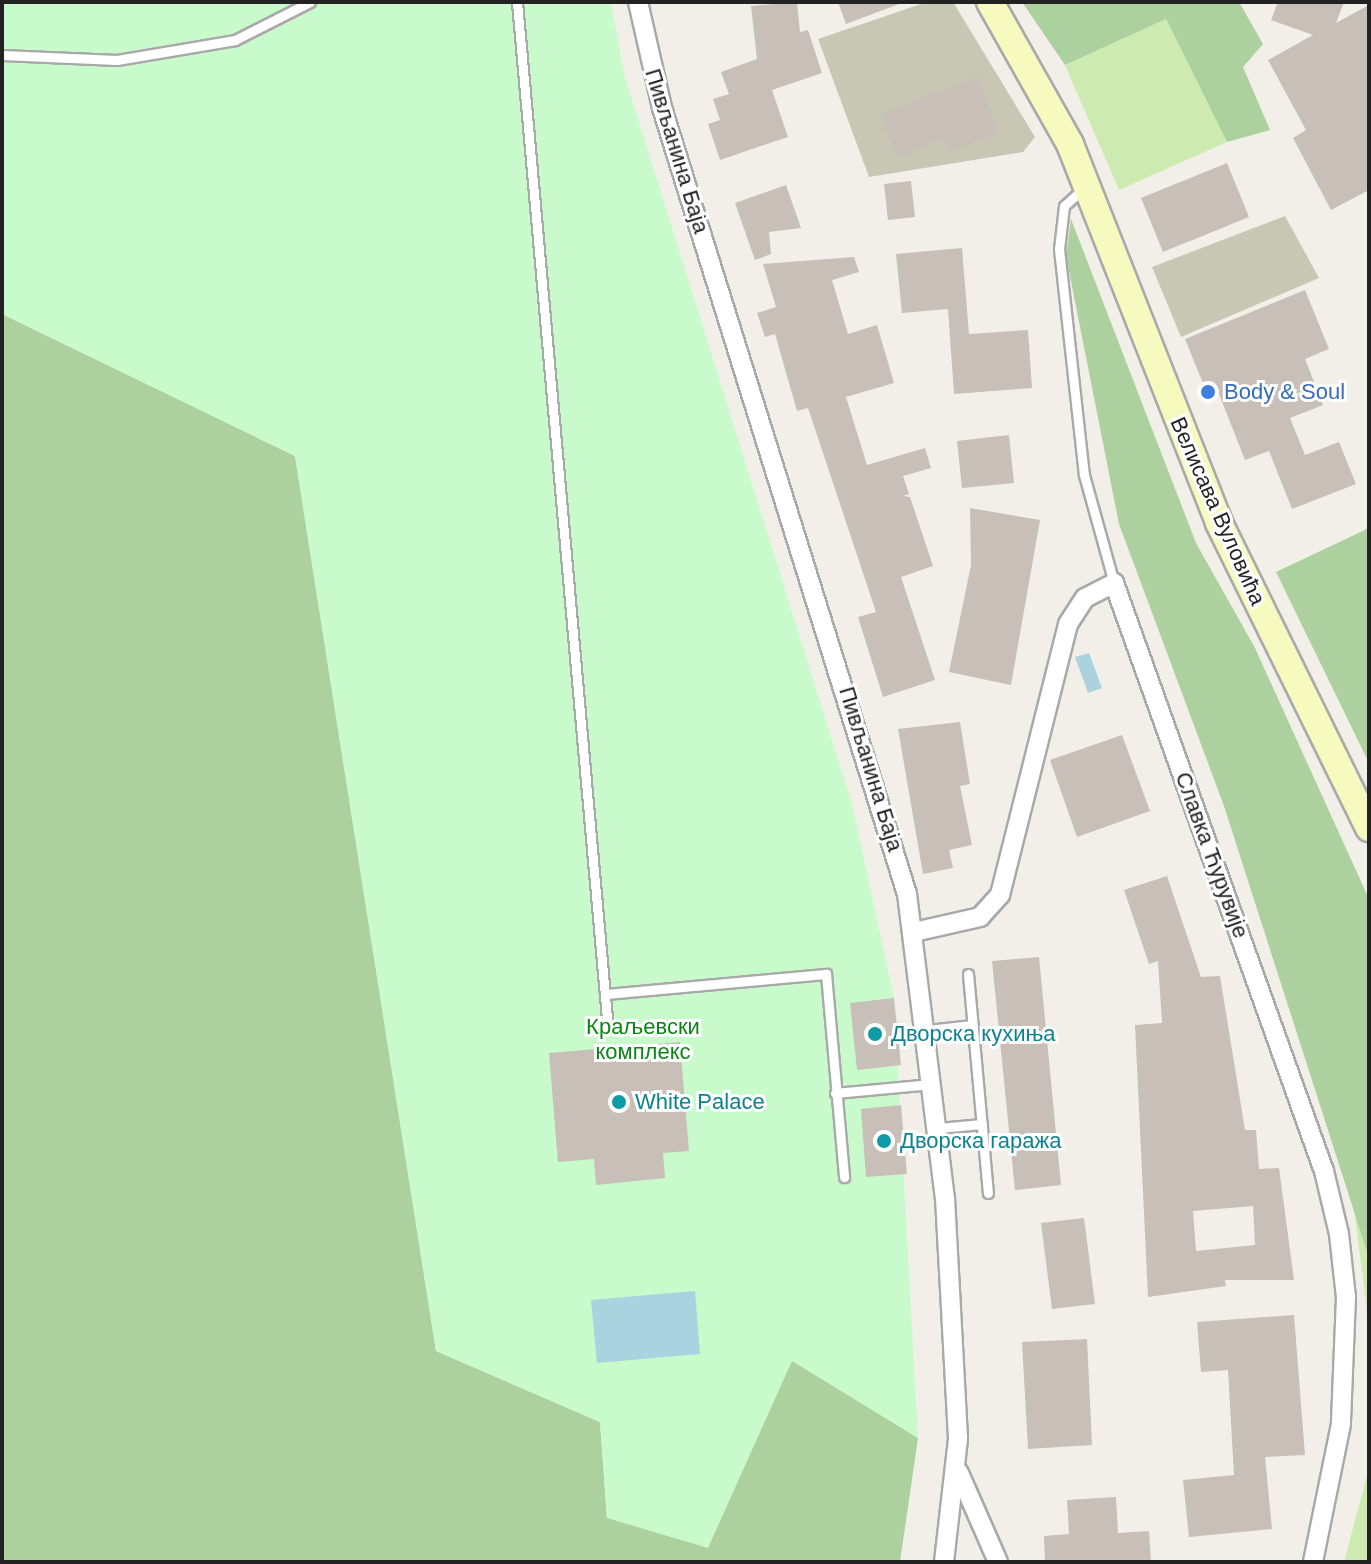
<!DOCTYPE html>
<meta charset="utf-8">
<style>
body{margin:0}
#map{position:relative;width:1371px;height:1564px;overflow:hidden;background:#f2efe9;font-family:Arial,sans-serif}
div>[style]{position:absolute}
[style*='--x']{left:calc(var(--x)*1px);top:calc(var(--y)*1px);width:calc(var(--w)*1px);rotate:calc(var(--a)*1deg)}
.construction>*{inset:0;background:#c7c7b4}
.grass>*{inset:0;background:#cdebb0}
.forest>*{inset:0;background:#add19e}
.park>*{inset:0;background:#c8facc}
.water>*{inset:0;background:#aad3df}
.building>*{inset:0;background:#c7bfb8}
.roads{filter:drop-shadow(2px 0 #a9a9a9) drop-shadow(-2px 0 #a9a9a9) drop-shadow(0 2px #a9a9a9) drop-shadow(0 -2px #a9a9a9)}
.lane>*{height:9px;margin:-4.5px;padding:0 4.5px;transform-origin:4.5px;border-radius:4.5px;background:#fff}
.street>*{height:18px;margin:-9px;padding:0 9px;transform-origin:9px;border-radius:9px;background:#fff}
.secondary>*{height:26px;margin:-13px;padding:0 13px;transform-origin:13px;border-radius:13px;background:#f7fabf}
.dots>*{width:22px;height:22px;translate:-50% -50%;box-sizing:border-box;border:4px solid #fff;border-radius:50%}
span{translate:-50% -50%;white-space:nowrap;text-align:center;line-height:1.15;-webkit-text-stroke:6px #fff;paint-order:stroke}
.street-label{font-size:22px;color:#222}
.shop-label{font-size:22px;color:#366cbe}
.left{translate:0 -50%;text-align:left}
.park-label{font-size:22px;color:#0c8416}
.culture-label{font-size:22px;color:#0d838f}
.frame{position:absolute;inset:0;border:4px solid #222;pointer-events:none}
</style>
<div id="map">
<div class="construction">
<i style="clip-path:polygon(927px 2px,953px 2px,1035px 137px,1023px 152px,869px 177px,818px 39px)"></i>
<i style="clip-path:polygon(1285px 216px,1319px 278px,1181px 337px,1152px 267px)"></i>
</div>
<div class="grass">
<i style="clip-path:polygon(1166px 19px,1227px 142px,1119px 190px,1065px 65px)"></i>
<i style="clip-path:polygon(1352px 1194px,1369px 1258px,1369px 1360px,1366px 1302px)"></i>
<i style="clip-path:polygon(1369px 1468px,1369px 1562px,1344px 1562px)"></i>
</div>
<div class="forest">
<i style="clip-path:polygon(1022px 2px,1239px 2px,1263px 44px,1243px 67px,1270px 130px,1227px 142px,1166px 19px,1065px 65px)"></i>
<i style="clip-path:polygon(1071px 219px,1196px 543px,1255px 648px,1369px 899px,1369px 1258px,1224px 806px,1119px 524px,1066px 256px)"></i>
<i style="clip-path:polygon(2px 314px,295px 456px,436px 1351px,600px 1422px,607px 1518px,792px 1360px,918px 1438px,900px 1562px,2px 1562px)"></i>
<i style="clip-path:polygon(1369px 528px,1369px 763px,1276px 572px)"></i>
</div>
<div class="park">
<i style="clip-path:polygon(2px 2px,611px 2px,624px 74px,852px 804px,894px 998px,918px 1438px,792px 1361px,708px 1548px,607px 1518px,600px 1422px,436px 1351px,295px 456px,2px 314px)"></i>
</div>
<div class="water">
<i style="clip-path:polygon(1089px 653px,1102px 688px,1088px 693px,1075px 657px)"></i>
<i style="clip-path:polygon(695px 1291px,700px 1354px,597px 1363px,591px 1300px)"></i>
</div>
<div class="building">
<i style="clip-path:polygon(797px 2px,800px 32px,808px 30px,822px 73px,772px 90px,788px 137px,720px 160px,708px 124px,720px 120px,713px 99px,729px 94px,721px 72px,757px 59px,751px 6px)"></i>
<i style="clip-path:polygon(838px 2px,899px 2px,899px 4px,846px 24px)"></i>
<i style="clip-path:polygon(1278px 2px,1344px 2px,1336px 23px,1369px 5px,1369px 190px,1331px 210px,1293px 138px,1306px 130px,1268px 60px,1313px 35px,1271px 20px)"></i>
<i style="clip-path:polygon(978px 77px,999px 133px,949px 152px,944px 139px,897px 157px,880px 114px)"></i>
<i style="clip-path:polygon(1227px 163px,1249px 217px,1163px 252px,1141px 198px)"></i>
<i style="clip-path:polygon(911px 181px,915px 217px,888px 220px,884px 184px)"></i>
<i style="clip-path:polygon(786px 185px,801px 228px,769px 232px,771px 254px,755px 260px,735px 203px)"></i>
<i style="clip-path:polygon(962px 248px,969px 334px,1028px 330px,1032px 388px,954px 394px,948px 309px,902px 313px,896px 254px)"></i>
<i style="clip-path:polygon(854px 257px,859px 272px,832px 280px,848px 334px,877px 325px,894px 383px,846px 397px,867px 465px,925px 448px,931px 468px,903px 476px,909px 494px,903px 496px,910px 497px,933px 566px,901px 577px,935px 680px,883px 697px,858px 617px,876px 612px,808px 408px,797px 411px,775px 334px,765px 337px,757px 313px,776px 307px,763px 264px)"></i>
<i style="clip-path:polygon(1305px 290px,1329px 349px,1305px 359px,1323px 405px,1290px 418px,1305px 455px,1339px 442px,1356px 484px,1292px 509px,1269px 451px,1245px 460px,1219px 394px,1209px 398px,1185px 339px)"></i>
<i style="clip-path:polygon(1009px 435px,1014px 483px,962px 488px,957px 441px)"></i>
<i style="clip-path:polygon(970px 508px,1040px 520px,1011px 685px,949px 672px,971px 565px)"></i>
<i style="clip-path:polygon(960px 722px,970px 784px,960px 786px,972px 845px,949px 850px,953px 868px,923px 874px,898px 729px)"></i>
<i style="clip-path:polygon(1122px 735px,1150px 811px,1077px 837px,1050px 760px)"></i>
<i style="clip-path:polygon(evenodd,1167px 876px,1201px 977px,1220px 976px,1245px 1130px,1256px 1130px,1259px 1169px,1279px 1168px,1294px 1280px,1225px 1280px,1226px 1286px,1148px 1297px,1135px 1025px,1162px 1023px,1158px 961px,1149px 964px,1124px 890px,1167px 876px,1253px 1206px,1255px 1245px,1196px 1251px,1193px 1211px,1253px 1206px)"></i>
<i style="clip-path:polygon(1039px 957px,1061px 1185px,1015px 1190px,992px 961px)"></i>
<i style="clip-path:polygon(894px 998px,901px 1065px,857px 1070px,850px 1003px)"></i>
<i style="clip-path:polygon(680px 1042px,689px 1151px,663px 1153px,665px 1178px,596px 1185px,594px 1159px,558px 1162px,549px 1053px)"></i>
<i style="clip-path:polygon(901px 1105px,907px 1174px,866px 1177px,861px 1109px)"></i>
<i style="clip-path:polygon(1084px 1218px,1095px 1304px,1052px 1309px,1041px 1223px)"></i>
<i style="clip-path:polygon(1294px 1315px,1305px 1455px,1265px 1457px,1272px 1529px,1189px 1537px,1183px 1480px,1234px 1475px,1228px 1370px,1201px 1372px,1197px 1322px)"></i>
<i style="clip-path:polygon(1087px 1339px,1092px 1445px,1028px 1449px,1022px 1342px)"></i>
<i style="clip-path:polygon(1116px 1497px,1118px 1533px,1149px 1531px,1151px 1562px,1045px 1562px,1044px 1536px,1069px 1534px,1067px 1500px)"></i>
</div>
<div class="roads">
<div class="lane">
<i style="--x:517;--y:2;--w:1031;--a:84.94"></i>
<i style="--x:2;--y:55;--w:115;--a:2.5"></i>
<i style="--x:117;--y:60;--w:120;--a:-9.6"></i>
<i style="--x:235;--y:40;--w:84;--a:-26.9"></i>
<i style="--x:1085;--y:187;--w:28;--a:138"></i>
<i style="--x:1064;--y:206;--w:43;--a:96.6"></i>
<i style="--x:1059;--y:249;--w:227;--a:83.7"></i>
<i style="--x:1084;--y:475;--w:112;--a:74.5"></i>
<i style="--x:968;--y:974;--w:220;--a:84.8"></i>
<i style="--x:605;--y:994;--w:222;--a:-5.2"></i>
<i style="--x:826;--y:974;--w:204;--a:84.9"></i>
<i style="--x:927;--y:1030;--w:46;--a:-6.2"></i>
<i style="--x:835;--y:1093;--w:97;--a:-5.3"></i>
<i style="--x:938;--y:1128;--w:44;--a:-5.2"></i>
</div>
<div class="street">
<i style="--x:638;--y:2;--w:109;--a:77.2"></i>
<i style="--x:662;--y:108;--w:823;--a:72.69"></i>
<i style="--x:907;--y:894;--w:306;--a:82.9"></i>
<i style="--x:945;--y:1198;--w:241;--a:86.9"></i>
<i style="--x:958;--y:1439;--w:124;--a:96.5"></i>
<i style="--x:914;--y:932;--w:68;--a:-12.8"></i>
<i style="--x:980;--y:917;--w:30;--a:-48"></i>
<i style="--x:1000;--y:895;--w:279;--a:-75.9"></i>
<i style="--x:1068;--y:624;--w:31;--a:-57"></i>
<i style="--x:1085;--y:598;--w:33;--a:-27"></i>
<i style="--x:1114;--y:583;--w:624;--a:70.35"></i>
<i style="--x:1324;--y:1171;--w:65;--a:76.6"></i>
<i style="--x:1339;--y:1234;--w:63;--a:83.7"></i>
<i style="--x:1346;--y:1297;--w:127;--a:92.3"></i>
<i style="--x:1341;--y:1424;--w:141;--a:101.5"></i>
<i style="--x:959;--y:1473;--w:97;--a:66.3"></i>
</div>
<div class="secondary">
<i style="--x:990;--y:2;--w:163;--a:60.6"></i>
<i style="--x:1070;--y:144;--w:407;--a:68.5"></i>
<i style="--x:1219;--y:523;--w:340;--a:63.8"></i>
</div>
</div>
<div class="dots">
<i style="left:1208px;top:392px;background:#3f7fe0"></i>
<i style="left:875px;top:1034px;background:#0f9aa8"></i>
<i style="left:619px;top:1102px;background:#0f9aa8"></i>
<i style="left:884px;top:1141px;background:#0f9aa8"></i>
</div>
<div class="street-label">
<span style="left:677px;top:151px;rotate:73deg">Пивљанина Баја</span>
<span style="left:1218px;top:511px;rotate:66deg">Велисава Вуловића</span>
<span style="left:871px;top:769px;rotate:73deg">Пивљанина Баја</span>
<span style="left:1212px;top:855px;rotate:70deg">Славка Ћурувије</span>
</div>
<div class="shop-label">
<span class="left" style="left:1224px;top:392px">Body &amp; Soul</span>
</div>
<div class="park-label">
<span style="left:643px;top:1039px">Краљевски<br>комплекс</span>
</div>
<div class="culture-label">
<span class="left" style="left:891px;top:1034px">Дворска кухиња</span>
<span class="left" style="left:635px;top:1102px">White Palace</span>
<span class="left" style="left:900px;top:1141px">Дворска гаража</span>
</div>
<div class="frame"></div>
</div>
